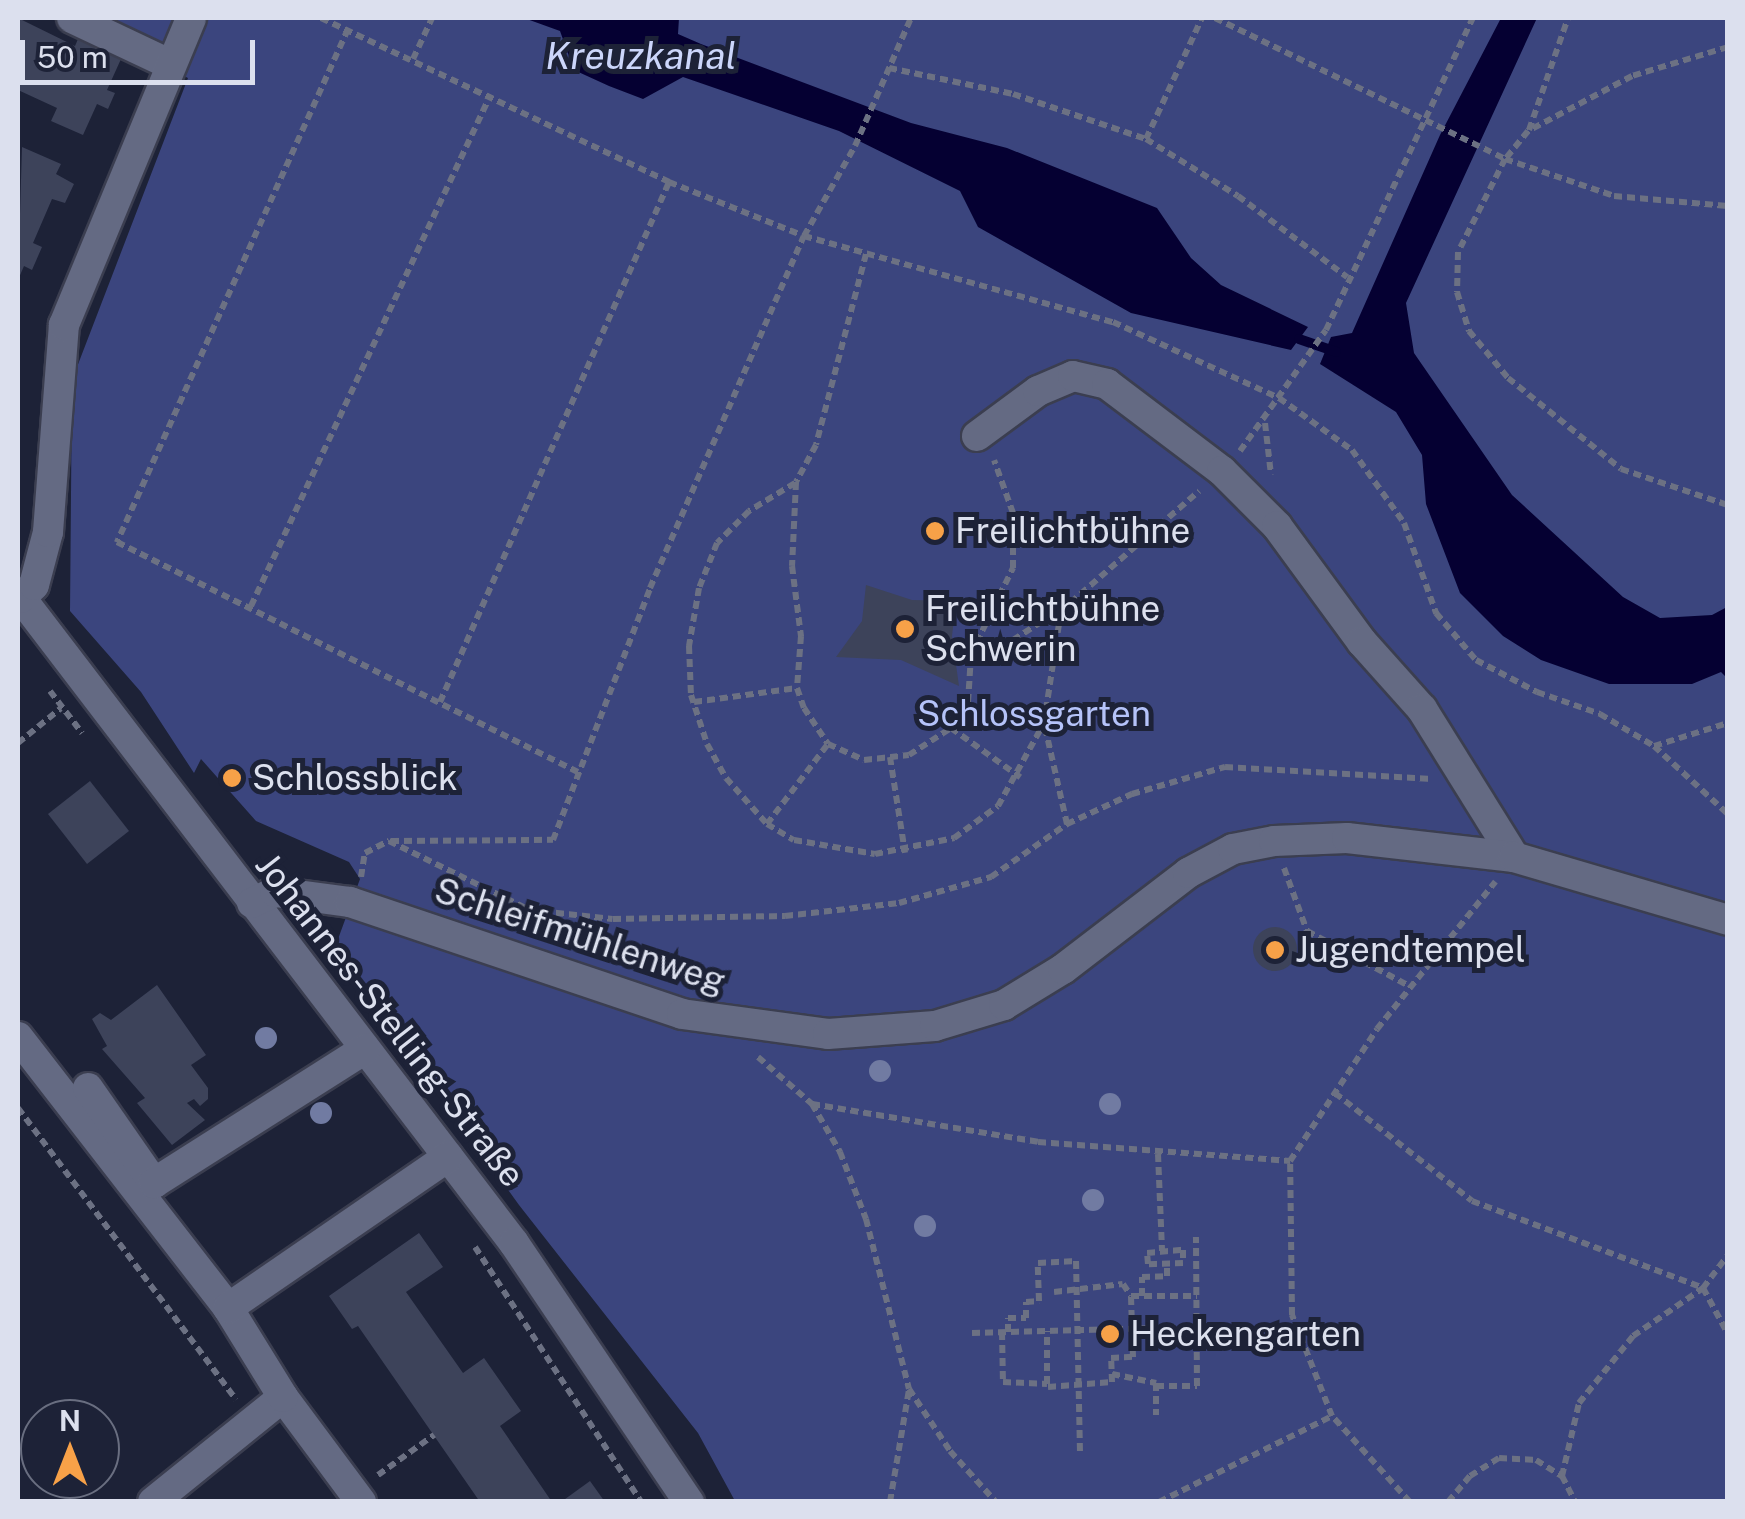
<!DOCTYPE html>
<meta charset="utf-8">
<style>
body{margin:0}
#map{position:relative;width:1745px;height:1519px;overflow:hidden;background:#1d2237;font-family:"Public Sans",sans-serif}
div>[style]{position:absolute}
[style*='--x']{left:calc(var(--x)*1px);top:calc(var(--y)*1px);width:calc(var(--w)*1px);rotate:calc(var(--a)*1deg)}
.green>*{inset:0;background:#3b457e}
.water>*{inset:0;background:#050032}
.stream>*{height:10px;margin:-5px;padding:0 5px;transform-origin:5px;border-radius:5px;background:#050032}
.building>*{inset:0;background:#3d435a}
.round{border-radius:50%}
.path>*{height:6px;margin-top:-3px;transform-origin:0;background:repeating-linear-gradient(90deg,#6c7183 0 8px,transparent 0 13px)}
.roads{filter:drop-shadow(2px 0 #3b3e50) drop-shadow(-2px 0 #3b3e50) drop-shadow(0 2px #3b3e50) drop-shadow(0 -2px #3b3e50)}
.minor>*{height:30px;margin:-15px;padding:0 15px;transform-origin:15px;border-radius:15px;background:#646a83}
.trees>*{width:22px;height:22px;margin:-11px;border-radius:50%;background:#717ba2}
.dots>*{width:28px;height:28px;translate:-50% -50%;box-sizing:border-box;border:5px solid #1d2237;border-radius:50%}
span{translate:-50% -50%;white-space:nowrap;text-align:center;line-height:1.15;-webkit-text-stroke:10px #1d2237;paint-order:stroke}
.poi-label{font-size:35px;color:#dce0ee}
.left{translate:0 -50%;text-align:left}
.park-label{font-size:35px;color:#b5c3f9}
.street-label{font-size:35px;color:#dce0ee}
.water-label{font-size:38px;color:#ccd6fb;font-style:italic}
.frame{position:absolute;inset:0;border:20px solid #dce0ee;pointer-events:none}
.north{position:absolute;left:20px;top:1399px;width:100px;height:100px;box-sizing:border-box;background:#1d2237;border:2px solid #696e80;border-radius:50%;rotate:0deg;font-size:28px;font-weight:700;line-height:40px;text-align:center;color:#dce0ee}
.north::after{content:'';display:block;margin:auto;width:35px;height:45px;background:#f7a148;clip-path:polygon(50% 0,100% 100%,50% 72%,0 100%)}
.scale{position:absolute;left:20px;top:40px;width:235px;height:45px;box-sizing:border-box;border:5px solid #dce0ee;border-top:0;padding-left:12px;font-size:30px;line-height:35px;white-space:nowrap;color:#dce0ee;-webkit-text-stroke:8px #1d2237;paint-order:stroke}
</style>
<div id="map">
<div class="green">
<i style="clip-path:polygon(72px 18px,1727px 18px,1727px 1501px,735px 1501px,698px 1433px,519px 1205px,334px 950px,360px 879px,349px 862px,256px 821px,201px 759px,194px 773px,141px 692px,70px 611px,72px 380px,188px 78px)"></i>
</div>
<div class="water">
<i style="clip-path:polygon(524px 18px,679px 18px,678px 34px,701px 44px,911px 123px,1007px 148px,1157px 208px,1191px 258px,1221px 285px,1308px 327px,1291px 350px,1131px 313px,978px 227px,960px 191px,839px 131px,683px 77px,643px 99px,609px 86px,574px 70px,560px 31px)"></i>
<i style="clip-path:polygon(1501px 18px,1537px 18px,1406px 303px,1414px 353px,1512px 495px,1623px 597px,1660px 618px,1712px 615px,1727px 607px,1727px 678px,1721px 672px,1692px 684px,1609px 684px,1541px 660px,1503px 636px,1460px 593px,1426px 504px,1422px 455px,1396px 412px,1320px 364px,1331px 337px,1352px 333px,1440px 135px)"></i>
</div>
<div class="stream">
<i style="--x:1299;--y:339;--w:39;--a:19"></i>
</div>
<div class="building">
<i style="clip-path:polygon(18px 18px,75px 46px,78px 39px,98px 48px,101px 43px,121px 59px,107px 90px,115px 93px,108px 109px,97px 104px,83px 135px,51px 121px,57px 108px,18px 90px)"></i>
<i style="clip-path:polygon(22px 147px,61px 164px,56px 174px,74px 184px,65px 203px,52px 199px,33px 243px,42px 247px,32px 270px,24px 266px,18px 280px)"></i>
<i style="clip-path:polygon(866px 585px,912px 600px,956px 601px,952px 636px,959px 686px,901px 660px,836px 657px,862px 621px)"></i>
<i style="clip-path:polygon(90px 781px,129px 831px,87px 864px,48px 814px)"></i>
<i class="round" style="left:1253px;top:927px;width:44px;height:44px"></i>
<i style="clip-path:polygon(157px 985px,206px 1055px,191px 1065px,208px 1088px,208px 1099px,200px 1106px,194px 1099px,187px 1103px,205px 1120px,172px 1145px,137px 1103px,145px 1098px,102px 1049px,107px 1046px,92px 1019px,100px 1013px,111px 1020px)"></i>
<i style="clip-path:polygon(419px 1233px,443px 1267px,406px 1292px,463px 1373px,484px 1358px,521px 1411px,500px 1426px,552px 1502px,480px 1502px,358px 1326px,352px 1329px,329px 1296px)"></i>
<i style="clip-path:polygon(590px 1481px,605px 1502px,561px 1502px)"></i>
</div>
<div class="path">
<i style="--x:321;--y:18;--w:385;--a:25.2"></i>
<i style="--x:669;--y:182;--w:145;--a:21.8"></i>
<i style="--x:804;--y:236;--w:321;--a:15.6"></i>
<i style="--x:1113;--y:322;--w:183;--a:24.6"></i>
<i style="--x:1279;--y:398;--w:90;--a:35.5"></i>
<i style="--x:1352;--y:450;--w:90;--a:54.5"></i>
<i style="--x:1404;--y:523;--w:96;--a:70.4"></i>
<i style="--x:1436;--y:613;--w:62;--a:49.6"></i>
<i style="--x:1476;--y:660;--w:69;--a:27.7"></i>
<i style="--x:1537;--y:692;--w:67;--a:19.2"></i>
<i style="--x:1600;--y:714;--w:63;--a:30.7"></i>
<i style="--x:1654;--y:746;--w:100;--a:42.6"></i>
<i style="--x:1215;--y:18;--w:322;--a:25.9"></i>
<i style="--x:1505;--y:159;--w:104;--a:116.8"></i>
<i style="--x:1458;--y:252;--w:40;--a:91.4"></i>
<i style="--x:1457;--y:292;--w:41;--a:72.9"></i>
<i style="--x:1469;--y:331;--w:61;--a:50.3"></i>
<i style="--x:1508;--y:378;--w:145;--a:38.8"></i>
<i style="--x:1621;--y:469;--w:113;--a:18.6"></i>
<i style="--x:348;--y:29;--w:563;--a:114.24"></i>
<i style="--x:117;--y:542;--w:515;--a:26.52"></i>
<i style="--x:1728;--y:47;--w:100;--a:163.2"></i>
<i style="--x:1632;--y:76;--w:118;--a:152.1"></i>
<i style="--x:1528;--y:131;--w:36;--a:129"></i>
<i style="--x:1505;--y:159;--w:115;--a:18.7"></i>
<i style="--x:1614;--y:196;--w:114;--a:5"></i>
<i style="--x:413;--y:59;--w:45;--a:-65.1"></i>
<i style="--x:889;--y:68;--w:127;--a:11.8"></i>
<i style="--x:1013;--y:94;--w:140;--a:18.7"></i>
<i style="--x:1146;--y:139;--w:108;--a:31.8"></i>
<i style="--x:1238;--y:196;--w:136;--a:36.6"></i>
<i style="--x:1529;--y:130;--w:119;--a:-70.8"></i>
<i style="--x:1146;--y:139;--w:133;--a:-65.2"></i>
<i style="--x:866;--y:254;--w:197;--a:104.7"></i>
<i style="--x:816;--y:445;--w:42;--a:118.4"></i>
<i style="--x:796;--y:482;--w:84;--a:92.7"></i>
<i style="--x:792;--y:566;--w:71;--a:82.7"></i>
<i style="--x:801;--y:636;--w:52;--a:94.4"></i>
<i style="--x:797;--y:688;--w:21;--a:71"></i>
<i style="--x:804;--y:708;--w:43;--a:56.3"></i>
<i style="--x:828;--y:744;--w:39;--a:24"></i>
<i style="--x:864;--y:760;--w:45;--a:-6.3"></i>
<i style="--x:909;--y:755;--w:50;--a:-32.7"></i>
<i style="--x:951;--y:728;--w:31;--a:-57"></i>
<i style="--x:968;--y:702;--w:46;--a:-86.3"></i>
<i style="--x:971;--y:656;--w:45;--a:-20.9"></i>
<i style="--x:1013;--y:640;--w:61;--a:-32.9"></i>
<i style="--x:1265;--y:423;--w:52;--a:83.4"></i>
<i style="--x:1240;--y:451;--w:148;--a:-54.6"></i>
<i style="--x:1326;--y:330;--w:345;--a:-64.8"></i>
<i style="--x:795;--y:483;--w:54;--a:148.7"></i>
<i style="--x:749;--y:511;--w:45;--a:135"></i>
<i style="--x:717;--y:543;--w:48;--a:111.8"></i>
<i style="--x:699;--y:588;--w:59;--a:99.8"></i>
<i style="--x:689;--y:646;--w:49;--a:87.7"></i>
<i style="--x:691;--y:695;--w:52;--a:71.9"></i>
<i style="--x:707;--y:744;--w:39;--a:61"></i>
<i style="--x:726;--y:778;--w:62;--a:48.3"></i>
<i style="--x:767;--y:824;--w:31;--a:31"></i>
<i style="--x:794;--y:840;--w:82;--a:9.8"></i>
<i style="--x:875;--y:854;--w:81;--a:-11.4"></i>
<i style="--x:954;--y:838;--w:54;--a:-36"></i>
<i style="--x:998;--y:806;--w:95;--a:-61"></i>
<i style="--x:251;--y:606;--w:565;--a:-64.89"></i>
<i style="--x:971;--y:654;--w:96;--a:-64"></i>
<i style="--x:1013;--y:568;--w:55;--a:-90"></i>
<i style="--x:1013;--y:513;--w:56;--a:-109.7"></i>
<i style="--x:50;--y:691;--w:53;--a:52.7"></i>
<i style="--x:440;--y:702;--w:568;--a:-66.23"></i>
<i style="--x:694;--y:702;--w:104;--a:-7.7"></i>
<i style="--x:951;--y:728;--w:85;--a:35.4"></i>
<i style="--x:18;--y:743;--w:55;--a:-39.1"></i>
<i style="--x:1654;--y:746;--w:77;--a:-17.3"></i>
<i style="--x:890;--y:757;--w:97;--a:81.1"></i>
<i style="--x:767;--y:824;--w:101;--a:-52.7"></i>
<i style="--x:1067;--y:824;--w:104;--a:-102.8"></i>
<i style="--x:1044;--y:723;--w:113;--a:-81.4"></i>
<i style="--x:1061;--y:611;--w:183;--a:-41"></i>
<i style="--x:391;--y:841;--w:162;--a:-0.4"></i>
<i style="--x:553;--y:840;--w:270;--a:-68.9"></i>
<i style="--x:650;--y:588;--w:384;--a:-66.4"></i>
<i style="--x:804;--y:236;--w:103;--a:-60.5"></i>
<i style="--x:855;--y:146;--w:140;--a:-66.4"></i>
<i style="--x:1284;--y:868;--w:67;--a:69.9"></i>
<i style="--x:1307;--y:931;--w:116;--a:28.3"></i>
<i style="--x:361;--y:877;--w:24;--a:-81"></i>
<i style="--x:365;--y:853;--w:27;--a:-27"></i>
<i style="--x:389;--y:841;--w:157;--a:26.1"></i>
<i style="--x:530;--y:910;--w:83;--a:6.2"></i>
<i style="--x:613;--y:919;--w:172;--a:-1"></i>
<i style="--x:785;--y:916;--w:115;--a:-6.5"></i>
<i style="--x:899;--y:903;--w:96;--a:-15.8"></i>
<i style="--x:991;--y:877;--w:93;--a:-34.9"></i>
<i style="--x:1067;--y:824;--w:72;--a:-24.8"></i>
<i style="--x:1132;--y:794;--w:97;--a:-16.2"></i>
<i style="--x:1225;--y:767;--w:207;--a:3.3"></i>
<i style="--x:758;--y:1057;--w:72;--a:41"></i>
<i style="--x:812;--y:1104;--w:56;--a:59.7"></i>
<i style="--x:840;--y:1152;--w:72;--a:68.8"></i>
<i style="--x:866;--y:1219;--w:175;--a:75.8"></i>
<i style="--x:909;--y:1389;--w:74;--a:56.5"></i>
<i style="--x:950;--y:1451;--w:69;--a:48"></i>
<i style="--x:1335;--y:1093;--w:174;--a:38.2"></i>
<i style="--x:1472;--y:1201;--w:247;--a:20.6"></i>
<i style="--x:1703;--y:1288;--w:52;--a:61.5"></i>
<i style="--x:812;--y:1104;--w:229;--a:9.5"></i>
<i style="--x:1038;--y:1142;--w:253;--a:4.3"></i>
<i style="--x:18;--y:1108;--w:364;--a:53.2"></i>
<i style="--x:1158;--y:1154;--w:97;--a:87.6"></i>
<i style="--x:475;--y:1247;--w:304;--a:56.9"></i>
<i style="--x:1183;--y:1250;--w:13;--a:90"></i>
<i style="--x:1183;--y:1263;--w:35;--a:178"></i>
<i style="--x:1148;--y:1264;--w:11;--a:-95"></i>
<i style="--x:1147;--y:1253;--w:36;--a:-5"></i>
<i style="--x:1054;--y:1292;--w:69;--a:-6.6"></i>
<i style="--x:1123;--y:1284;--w:14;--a:56"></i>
<i style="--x:1142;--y:1296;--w:19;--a:-90"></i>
<i style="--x:1142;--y:1277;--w:25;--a:-2"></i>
<i style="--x:1167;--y:1276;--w:12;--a:-90"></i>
<i style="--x:1002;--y:1332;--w:50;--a:88.9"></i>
<i style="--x:1003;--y:1382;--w:44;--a:2.6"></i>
<i style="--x:1047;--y:1384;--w:53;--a:-90"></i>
<i style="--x:1008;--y:1332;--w:14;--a:-90"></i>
<i style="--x:1008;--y:1318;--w:18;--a:0"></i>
<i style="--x:1026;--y:1318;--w:16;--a:-90"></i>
<i style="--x:1026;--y:1302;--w:13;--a:-4"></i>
<i style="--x:1039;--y:1301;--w:38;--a:-92"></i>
<i style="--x:1038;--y:1263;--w:38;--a:-3"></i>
<i style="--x:1076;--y:1261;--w:194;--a:88.8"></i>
<i style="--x:972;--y:1333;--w:226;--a:-1.5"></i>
<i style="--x:1112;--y:1374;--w:45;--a:11.6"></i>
<i style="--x:1156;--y:1383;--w:32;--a:90"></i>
<i style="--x:1156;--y:1386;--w:41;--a:0"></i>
<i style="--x:1197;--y:1386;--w:149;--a:-90.4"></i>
<i style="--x:1048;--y:1387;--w:64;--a:-4.5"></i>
<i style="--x:1112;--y:1382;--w:24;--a:-92"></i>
<i style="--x:1111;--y:1358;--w:22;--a:-3"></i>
<i style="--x:1133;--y:1357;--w:61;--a:-91.9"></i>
<i style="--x:1131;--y:1296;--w:66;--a:0"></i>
<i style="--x:378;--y:1475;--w:69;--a:-35.5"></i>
<i style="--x:1562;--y:1476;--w:75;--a:-76.9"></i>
<i style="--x:1579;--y:1403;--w:86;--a:-51.1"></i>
<i style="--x:1633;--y:1336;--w:85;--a:-34.4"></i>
<i style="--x:1703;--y:1288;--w:41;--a:-52.9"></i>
<i style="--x:890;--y:1502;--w:114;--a:-80.4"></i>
<i style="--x:1159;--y:1502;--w:193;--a:-26.4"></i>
<i style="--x:1410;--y:1502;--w:116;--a:-132.2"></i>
<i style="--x:1332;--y:1416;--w:109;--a:-111.6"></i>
<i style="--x:1292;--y:1315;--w:154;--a:-90.7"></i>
<i style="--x:1290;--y:1161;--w:158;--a:-56.6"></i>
<i style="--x:1377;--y:1029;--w:189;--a:-51.2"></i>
<i style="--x:1448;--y:1502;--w:34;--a:-50"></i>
<i style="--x:1470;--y:1476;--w:34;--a:-32"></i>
<i style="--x:1499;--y:1458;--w:37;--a:3"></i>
<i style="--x:1536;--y:1460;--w:31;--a:32"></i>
<i style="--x:1562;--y:1476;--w:29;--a:63"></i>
</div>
<div class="roads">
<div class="minor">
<i style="--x:72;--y:18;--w:105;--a:25.3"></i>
<i style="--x:977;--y:436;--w:76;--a:-36.4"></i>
<i style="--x:1038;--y:391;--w:38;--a:-23"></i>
<i style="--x:1073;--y:376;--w:35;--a:13"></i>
<i style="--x:1107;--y:384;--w:144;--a:37.1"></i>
<i style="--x:1222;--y:471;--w:78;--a:45"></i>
<i style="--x:1277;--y:526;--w:144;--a:53.8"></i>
<i style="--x:1362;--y:642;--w:90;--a:48.2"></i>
<i style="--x:1422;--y:709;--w:174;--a:58.1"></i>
<i style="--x:18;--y:594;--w:817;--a:52.61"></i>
<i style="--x:514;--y:1243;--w:313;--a:56"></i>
<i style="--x:21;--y:598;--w:18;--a:-45"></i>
<i style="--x:34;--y:585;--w:55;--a:-75.2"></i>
<i style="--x:48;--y:532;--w:208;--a:-85.6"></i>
<i style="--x:64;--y:325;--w:332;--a:-67.5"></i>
<i style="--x:252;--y:903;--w:25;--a:-26"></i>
<i style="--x:275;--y:892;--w:76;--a:7.6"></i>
<i style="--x:350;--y:902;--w:350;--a:18.6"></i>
<i style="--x:682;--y:1014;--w:147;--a:7.8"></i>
<i style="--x:828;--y:1034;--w:107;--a:-4.3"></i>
<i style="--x:935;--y:1026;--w:72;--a:-16.9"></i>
<i style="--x:1004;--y:1005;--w:69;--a:-31.4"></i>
<i style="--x:1063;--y:969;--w:158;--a:-37.5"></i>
<i style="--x:1188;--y:873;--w:51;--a:-28.1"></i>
<i style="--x:1233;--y:849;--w:42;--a:-11"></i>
<i style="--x:1274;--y:841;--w:73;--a:-2.4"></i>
<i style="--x:1347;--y:838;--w:168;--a:6.5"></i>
<i style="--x:1514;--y:857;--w:223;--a:16.4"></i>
<i style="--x:18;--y:1037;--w:343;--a:52.2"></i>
<i style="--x:88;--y:1088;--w:116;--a:55.2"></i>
<i style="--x:154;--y:1183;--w:250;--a:-32.4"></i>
<i style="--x:153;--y:1502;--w:167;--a:-38.9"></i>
<i style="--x:361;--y:1502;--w:131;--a:-126.6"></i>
<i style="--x:283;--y:1397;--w:105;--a:-121.7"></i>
<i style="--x:228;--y:1308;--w:267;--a:-34.5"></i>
</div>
</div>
<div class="trees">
<i style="left:266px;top:1038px"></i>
<i style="left:880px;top:1071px"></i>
<i style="left:1110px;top:1104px"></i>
<i style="left:321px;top:1113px"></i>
<i style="left:1093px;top:1200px"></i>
<i style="left:925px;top:1226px"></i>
</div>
<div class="dots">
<i style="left:935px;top:531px;background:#f7a148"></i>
<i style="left:905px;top:629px;background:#f7a148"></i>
<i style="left:232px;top:778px;background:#f7a148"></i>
<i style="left:1275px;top:950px;background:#f7a148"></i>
<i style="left:1110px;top:1334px;background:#f7a148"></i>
</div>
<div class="poi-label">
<span class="left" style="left:955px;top:531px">Freilichtbühne</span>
<span class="left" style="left:925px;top:629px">Freilichtbühne<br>Schwerin</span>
<span class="left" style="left:252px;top:778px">Schlossblick</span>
<span class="left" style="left:1295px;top:950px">Jugendtempel</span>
<span class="left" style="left:1130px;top:1334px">Heckengarten</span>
</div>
<div class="park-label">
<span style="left:1034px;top:714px">Schlossgarten</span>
</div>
<div class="street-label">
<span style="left:580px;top:936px;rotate:18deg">Schleifmühlenweg</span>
<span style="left:390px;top:1020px;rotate:52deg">Johannes-Stelling-Straße</span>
</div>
<div class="water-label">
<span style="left:641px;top:56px">Kreuzkanal</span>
</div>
<div class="frame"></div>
<div class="north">N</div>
<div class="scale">50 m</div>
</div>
